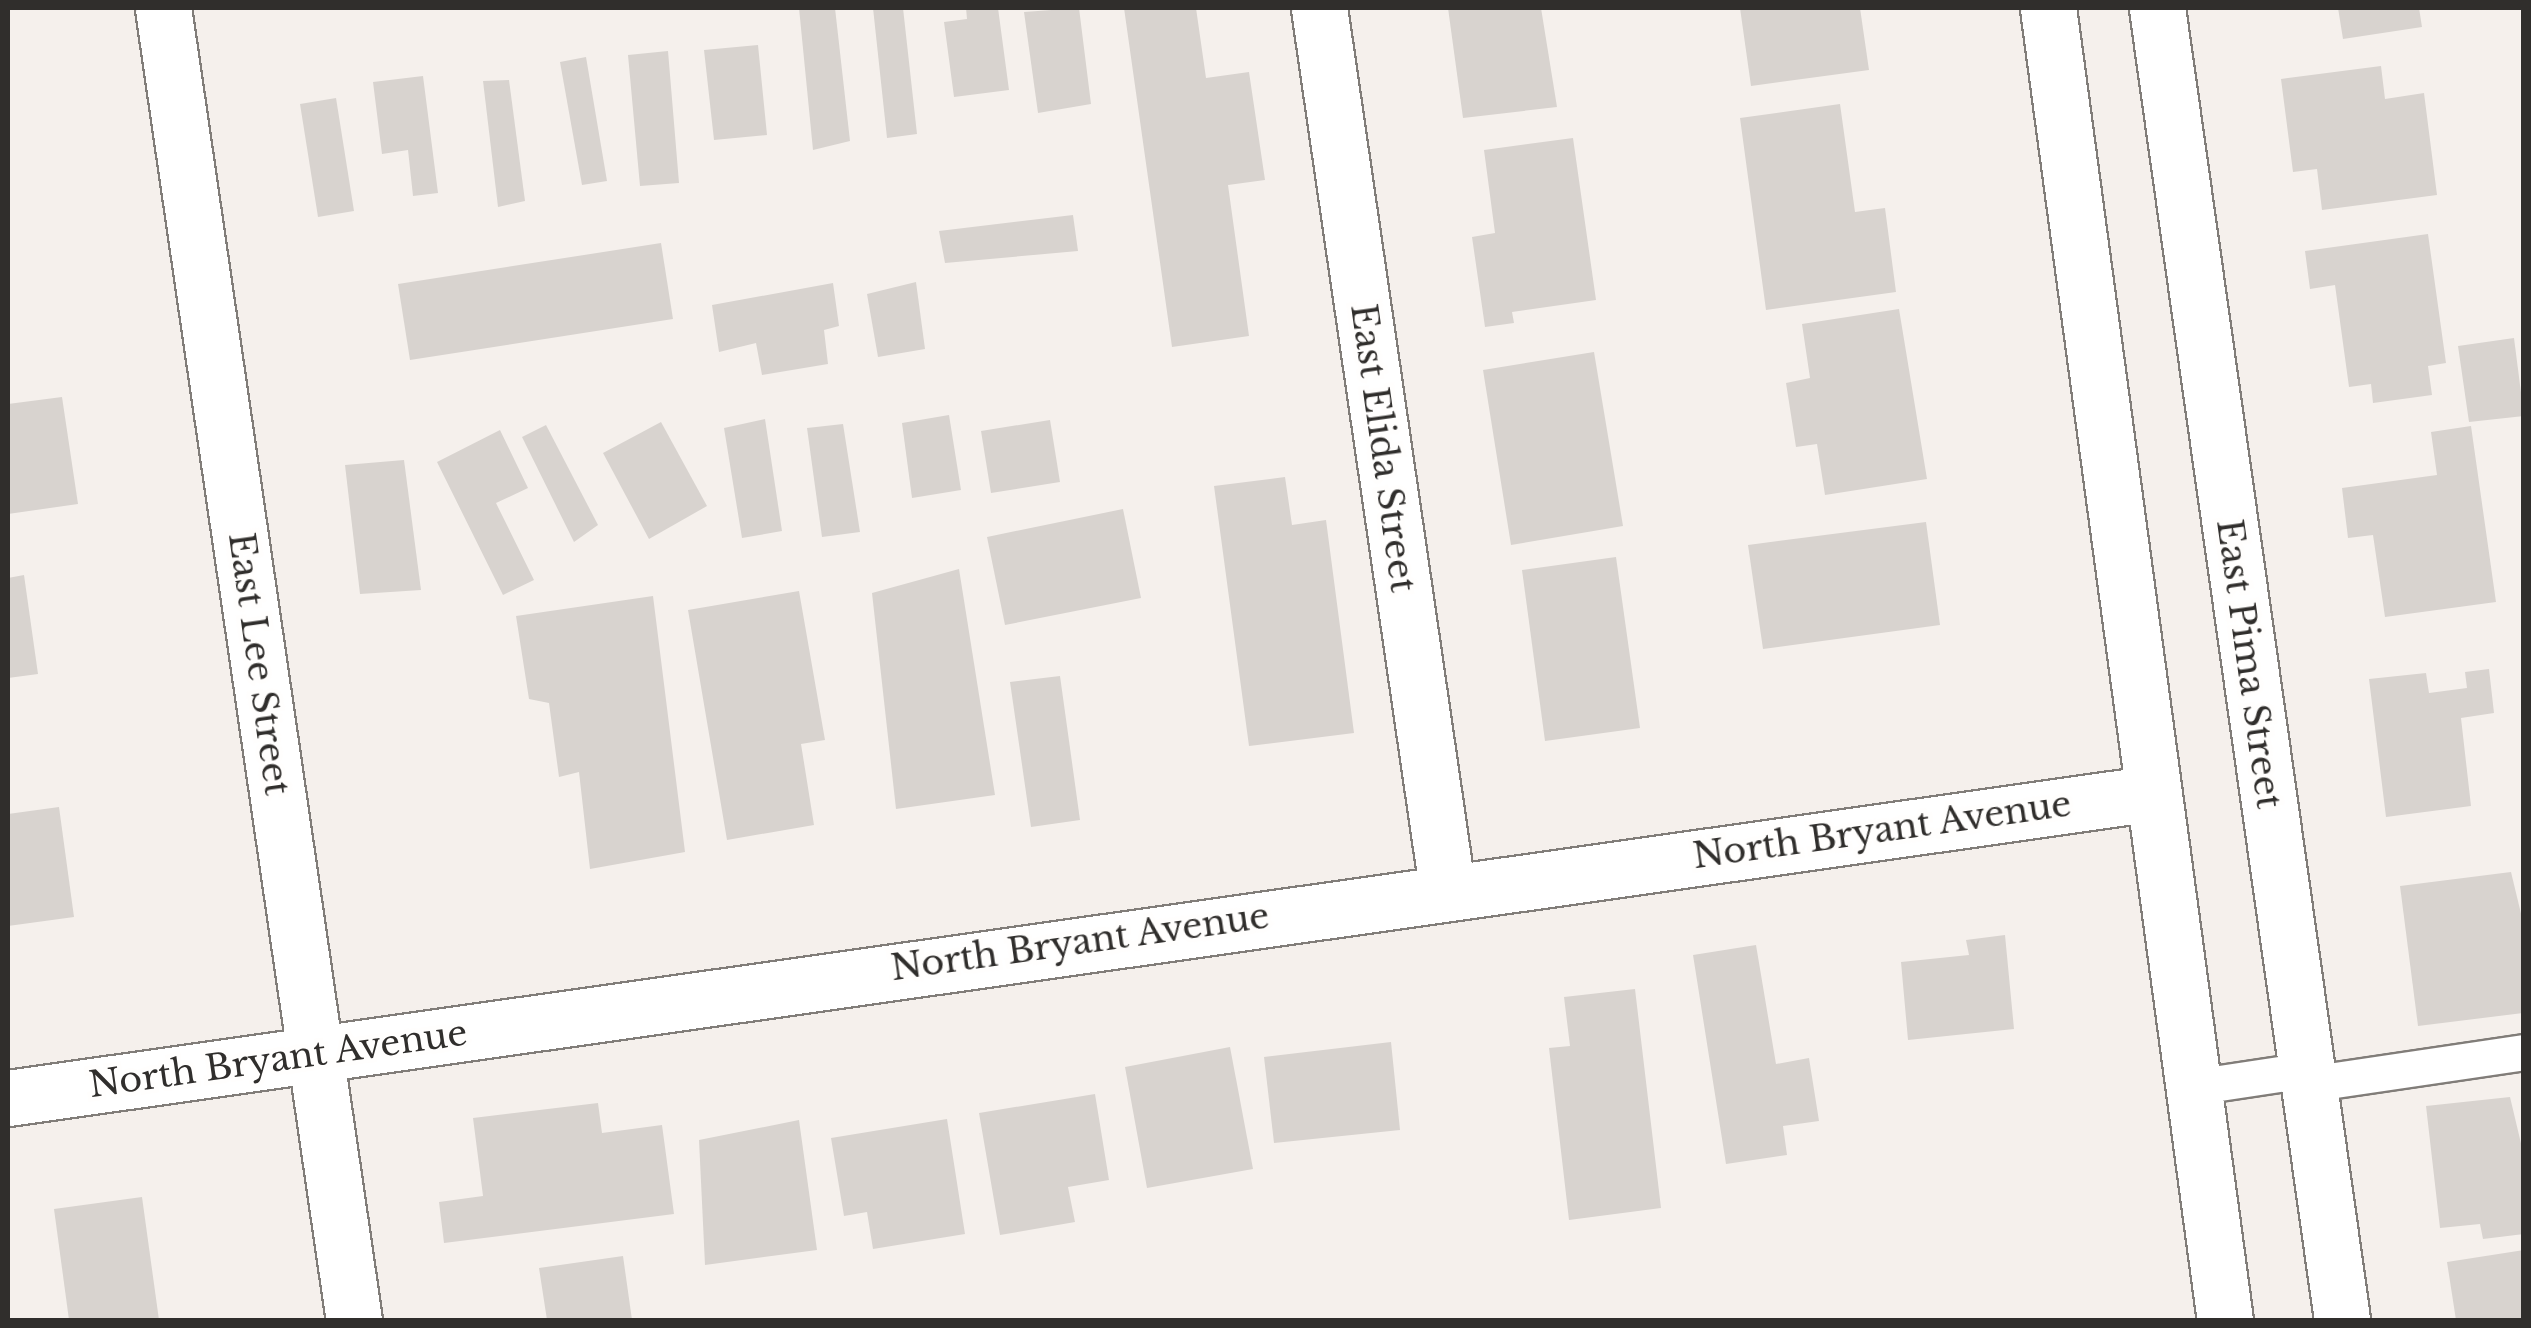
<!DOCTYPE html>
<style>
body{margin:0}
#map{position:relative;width:2531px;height:1328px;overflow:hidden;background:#f5f0ec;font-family:"Libre Baskerville",serif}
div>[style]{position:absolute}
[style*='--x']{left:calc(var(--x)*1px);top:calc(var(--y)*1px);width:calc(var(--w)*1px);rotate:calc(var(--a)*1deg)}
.building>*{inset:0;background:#d8d3cf}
.roads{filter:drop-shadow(2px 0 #817d79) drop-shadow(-2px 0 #817d79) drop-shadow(0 2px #817d79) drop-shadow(0 -2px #817d79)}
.service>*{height:35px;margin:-17.5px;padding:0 17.5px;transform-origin:17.5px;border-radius:17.5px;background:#fff}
.minor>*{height:55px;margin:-27.5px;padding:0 27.5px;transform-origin:27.5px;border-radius:27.5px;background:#fff}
.tertiary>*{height:55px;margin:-27.5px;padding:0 27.5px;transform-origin:27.5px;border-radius:27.5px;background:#fff}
span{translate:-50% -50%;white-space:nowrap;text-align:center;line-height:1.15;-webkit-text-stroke:9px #fffefd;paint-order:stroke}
.street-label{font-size:35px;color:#302e2c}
.frame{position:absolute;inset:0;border:10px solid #302e2c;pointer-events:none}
</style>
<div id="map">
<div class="building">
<i style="clip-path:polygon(799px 8px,835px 8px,850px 141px,813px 150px)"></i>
<i style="clip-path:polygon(873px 8px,903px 8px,917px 134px,887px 138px)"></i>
<i style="clip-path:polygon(966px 8px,998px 8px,1009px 90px,954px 97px,944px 22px,967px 19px)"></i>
<i style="clip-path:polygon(1079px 8px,1091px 104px,1038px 113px,1024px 12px)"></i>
<i style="clip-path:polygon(1124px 8px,1196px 8px,1206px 78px,1249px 72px,1265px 180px,1228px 185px,1249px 336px,1172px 347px)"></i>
<i style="clip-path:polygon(1448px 8px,1541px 8px,1557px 107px,1463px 118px)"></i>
<i style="clip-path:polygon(1740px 8px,1860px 8px,1869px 70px,1751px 86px)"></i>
<i style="clip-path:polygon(2338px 8px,2419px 8px,2422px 27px,2343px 39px)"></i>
<i style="clip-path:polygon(758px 45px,767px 135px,714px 140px,704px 50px)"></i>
<i style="clip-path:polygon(668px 51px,679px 183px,640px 186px,628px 55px)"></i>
<i style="clip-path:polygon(586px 57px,607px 181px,582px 185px,560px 62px)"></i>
<i style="clip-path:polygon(2381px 66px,2385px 99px,2424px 93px,2437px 195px,2322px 210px,2317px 169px,2293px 172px,2281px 79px)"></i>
<i style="clip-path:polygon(423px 76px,438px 193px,413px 196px,408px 150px,382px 154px,373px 82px)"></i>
<i style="clip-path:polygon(509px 80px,525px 201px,498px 207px,483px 81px)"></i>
<i style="clip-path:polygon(336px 98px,354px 211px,318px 217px,300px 104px)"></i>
<i style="clip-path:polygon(1840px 104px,1855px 212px,1885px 208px,1896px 292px,1766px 310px,1740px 118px)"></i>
<i style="clip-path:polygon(1573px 138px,1596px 300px,1512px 312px,1514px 323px,1485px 327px,1472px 237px,1495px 233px,1484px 150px)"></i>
<i style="clip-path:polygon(1073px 215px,1078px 251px,945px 263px,939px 231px)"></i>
<i style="clip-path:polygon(2428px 234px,2446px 363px,2428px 366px,2432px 395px,2373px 403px,2371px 384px,2349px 387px,2335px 285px,2310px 289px,2305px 251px)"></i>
<i style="clip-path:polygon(661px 243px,673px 319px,410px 360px,398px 284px)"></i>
<i style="clip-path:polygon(916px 282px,925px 349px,878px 357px,867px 294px)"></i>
<i style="clip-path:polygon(833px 283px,839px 326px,824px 330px,828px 364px,762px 375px,756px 343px,719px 352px,712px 305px)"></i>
<i style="clip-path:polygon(1899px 309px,1927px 479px,1825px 495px,1817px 444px,1796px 447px,1786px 383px,1810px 378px,1802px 324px)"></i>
<i style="clip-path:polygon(2514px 338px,2524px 416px,2469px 422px,2458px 346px)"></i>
<i style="clip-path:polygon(1594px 352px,1623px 526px,1511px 545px,1483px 370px)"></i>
<i style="clip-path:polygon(62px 397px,78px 504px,8px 514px,8px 404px)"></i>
<i style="clip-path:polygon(949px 415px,961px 490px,912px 498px,902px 423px)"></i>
<i style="clip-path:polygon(765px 419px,782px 531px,742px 538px,724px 428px)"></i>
<i style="clip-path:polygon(1050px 420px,1060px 482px,991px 493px,981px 431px)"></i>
<i style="clip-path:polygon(661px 422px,707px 506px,649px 539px,603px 453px)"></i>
<i style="clip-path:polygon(843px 424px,860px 532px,822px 537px,807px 428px)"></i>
<i style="clip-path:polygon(546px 425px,598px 525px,574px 542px,522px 437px)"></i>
<i style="clip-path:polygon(2471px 426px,2496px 602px,2385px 617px,2373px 535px,2348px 538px,2342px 488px,2437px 475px,2431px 432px)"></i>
<i style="clip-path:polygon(500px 430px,528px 488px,496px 503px,534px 580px,503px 595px,437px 462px)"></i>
<i style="clip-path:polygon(404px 460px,421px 590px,360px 594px,345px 465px)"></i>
<i style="clip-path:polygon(1285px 477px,1292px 525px,1326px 520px,1354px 733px,1249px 746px,1214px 486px)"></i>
<i style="clip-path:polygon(1123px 509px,1141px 598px,1005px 625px,987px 537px)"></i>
<i style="clip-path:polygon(1926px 522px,1940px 625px,1763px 649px,1748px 545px)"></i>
<i style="clip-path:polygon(1616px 557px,1640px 728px,1545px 741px,1522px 570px)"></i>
<i style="clip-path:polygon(959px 569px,995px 795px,896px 809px,872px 593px)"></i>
<i style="clip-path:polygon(24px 575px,38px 674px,8px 678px,8px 578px)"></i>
<i style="clip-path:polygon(799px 591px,825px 740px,801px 744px,814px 825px,727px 840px,688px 610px)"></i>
<i style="clip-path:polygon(653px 596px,685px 852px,590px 869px,579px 772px,559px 777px,549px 703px,529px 699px,516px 616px)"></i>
<i style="clip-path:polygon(2489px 669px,2494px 713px,2461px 718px,2471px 806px,2386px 817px,2369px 679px,2426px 673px,2429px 693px,2467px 688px,2465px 672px)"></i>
<i style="clip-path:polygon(1060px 676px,1080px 820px,1031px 827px,1010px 682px)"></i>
<i style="clip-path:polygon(59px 807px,74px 917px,8px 926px,8px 814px)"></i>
<i style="clip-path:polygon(2511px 872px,2524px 926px,2523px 1013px,2418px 1026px,2400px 886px)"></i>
<i style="clip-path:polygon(2005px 935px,2014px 1029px,1908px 1040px,1901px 962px,1969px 955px,1966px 940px)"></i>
<i style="clip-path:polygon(1756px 945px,1776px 1064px,1809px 1058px,1819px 1121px,1783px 1126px,1787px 1155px,1726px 1164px,1693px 955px)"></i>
<i style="clip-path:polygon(1635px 989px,1661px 1208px,1569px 1220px,1549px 1048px,1570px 1046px,1564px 997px)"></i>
<i style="clip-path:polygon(1391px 1042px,1400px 1130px,1274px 1143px,1264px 1057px)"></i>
<i style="clip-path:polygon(1230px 1047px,1253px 1169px,1147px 1188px,1125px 1067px)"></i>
<i style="clip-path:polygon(1095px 1094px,1109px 1180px,1068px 1187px,1075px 1222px,1000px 1235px,979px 1113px)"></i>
<i style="clip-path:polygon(2510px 1097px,2524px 1156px,2524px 1234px,2483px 1239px,2480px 1224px,2440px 1228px,2426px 1106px)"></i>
<i style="clip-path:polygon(598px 1103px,602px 1133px,662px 1125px,674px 1214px,444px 1243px,439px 1202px,483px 1196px,473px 1118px)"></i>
<i style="clip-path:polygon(947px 1119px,965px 1234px,873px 1249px,867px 1212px,844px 1216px,831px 1138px)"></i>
<i style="clip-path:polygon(799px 1120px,817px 1250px,705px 1265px,699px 1140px)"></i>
<i style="clip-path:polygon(142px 1197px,159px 1320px,69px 1320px,54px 1209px)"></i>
<i style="clip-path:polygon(2524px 1250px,2524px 1320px,2456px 1320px,2447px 1262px)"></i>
<i style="clip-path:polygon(623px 1256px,632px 1320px,547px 1320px,539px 1268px)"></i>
</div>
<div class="roads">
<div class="service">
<i style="--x:2308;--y:1084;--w:218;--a:-8.4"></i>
<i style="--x:2193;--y:1087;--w:114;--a:-8.6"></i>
</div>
<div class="minor">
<i style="--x:163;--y:8;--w:1326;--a:81.72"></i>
<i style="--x:1319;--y:8;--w:889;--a:81.72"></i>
<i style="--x:2157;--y:8;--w:1325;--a:81.97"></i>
<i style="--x:8;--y:1098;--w:2167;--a:-8.09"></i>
</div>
<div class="tertiary">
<i style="--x:2048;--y:8;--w:1324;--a:82.32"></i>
</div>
</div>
<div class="street-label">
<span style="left:1383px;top:448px;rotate:82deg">East Elida Street</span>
<span style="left:259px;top:664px;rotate:82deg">East Lee Street</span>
<span style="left:2249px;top:664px;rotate:82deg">East Pima Street</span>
<span style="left:1882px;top:830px;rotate:-8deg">North Bryant Avenue</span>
<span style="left:1080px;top:942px;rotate:-8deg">North Bryant Avenue</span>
<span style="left:278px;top:1059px;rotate:-8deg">North Bryant Avenue</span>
</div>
<div class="frame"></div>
</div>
